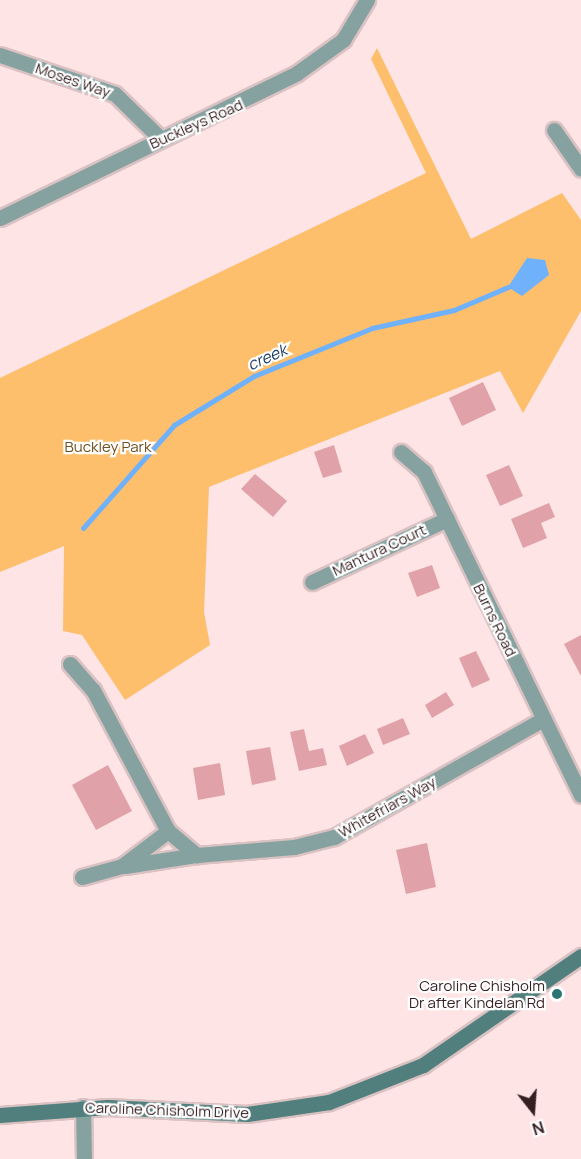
<!DOCTYPE html>
<style>
body{margin:0}
#map{position:relative;width:581px;height:1159px;overflow:hidden;background:#fee4e5;font-family:Manrope,sans-serif}
div>[style]{position:absolute}
[style*='--x']{left:calc(var(--x)*1px);top:calc(var(--y)*1px);width:calc(var(--w)*1px);rotate:calc(var(--a)*1deg)}
.green>*{inset:0;background:#fdbf6b}
.water>*{inset:0;background:#6fb1fb}
.stream>*{height:5px;margin:-2.5px;padding:0 2.5px;transform-origin:2.5px;border-radius:2.5px;background:#6fb1fb}
.building>*{inset:0;background:#e0a2a8}
.roads{filter:drop-shadow(2px 0 #dac1c2) drop-shadow(-2px 0 #dac1c2) drop-shadow(0 2px #dac1c2) drop-shadow(0 -2px #dac1c2)}
.minor>*{height:15px;margin:-7.5px;padding:0 7.5px;transform-origin:7.5px;border-radius:7.5px;background:#85a2a1}
.secondary>*{height:15px;margin:-7.5px;padding:0 7.5px;transform-origin:7.5px;border-radius:7.5px;background:#517f7d}
.dots>*{width:16px;height:16px;translate:-50% -50%;box-sizing:border-box;border:3px solid #fff;border-radius:50%}
span{translate:-50% -50%;white-space:nowrap;text-align:center;line-height:1.15;-webkit-text-stroke:4.5px #fff;paint-order:stroke}
.street-label{font-size:15px;color:#361f21}
.park-label{font-size:15px;color:#715022}
.poi-label{font-size:15px;color:#361f21}
.right{translate:-100% -50%;text-align:right}
.water-label{font-size:16px;color:#1d3e64;font-style:italic}
.north{position:absolute;left:503px;top:1081px;width:60px;height:60px;-webkit-text-stroke:4px #fff;paint-order:stroke;rotate:163deg;font-size:16px;font-weight:700;line-height:24px;text-align:center;color:#361f21}
.north::after{content:'';display:block;margin:auto;width:21px;height:27px;background:#361f21;clip-path:polygon(50% 0,100% 100%,50% 72%,0 100%)}
</style>
<div id="map">
<div class="green">
<i style="clip-path:polygon(377px 48px,471px 239px,562px 193px,581px 220px,581px 311px,523px 413px,500px 371px,209px 487px,204px 612px,210px 645px,125px 700px,82px 635px,63px 631px,64px 546px,0 572px,0 378px,426px 173px,371px 59px)"></i>
</div>
<div class="water">
<i style="clip-path:polygon(527px 258px,545px 260px,549px 275px,522px 296px,508px 287px)"></i>
</div>
<div class="stream">
<i style="--x:83;--y:528;--w:137;--a:-48.5"></i>
<i style="--x:174;--y:425;--w:94;--a:-31.5"></i>
<i style="--x:254;--y:376;--w:127;--a:-22.1"></i>
<i style="--x:372;--y:328;--w:84;--a:-12.4"></i>
<i style="--x:454;--y:310;--w:59;--a:-23.1"></i>
</div>
<div class="building">
<i style="clip-path:polygon(483px 382px,496px 410px,462px 426px,449px 398px)"></i>
<i style="clip-path:polygon(334px 445px,342px 472px,323px 478px,314px 452px)"></i>
<i style="clip-path:polygon(509px 465px,523px 496px,500px 506px,486px 475px)"></i>
<i style="clip-path:polygon(255px 474px,287px 501px,273px 517px,241px 489px)"></i>
<i style="clip-path:polygon(549px 503px,555px 517px,541px 523px,547px 538px,523px 548px,511px 519px)"></i>
<i style="clip-path:polygon(432px 565px,440px 588px,417px 597px,408px 573px)"></i>
<i style="clip-path:polygon(581px 635px,581px 676px,564px 644px)"></i>
<i style="clip-path:polygon(476px 651px,490px 680px,472px 688px,459px 658px)"></i>
<i style="clip-path:polygon(446px 692px,454px 705px,432px 718px,425px 705px)"></i>
<i style="clip-path:polygon(403px 718px,410px 734px,383px 745px,377px 729px)"></i>
<i style="clip-path:polygon(304px 729px,309px 751px,323px 748px,327px 765px,299px 771px,290px 732px)"></i>
<i style="clip-path:polygon(365px 734px,374px 753px,347px 766px,339px 746px)"></i>
<i style="clip-path:polygon(270px 747px,276px 780px,252px 785px,246px 751px)"></i>
<i style="clip-path:polygon(220px 763px,225px 795px,198px 800px,193px 768px)"></i>
<i style="clip-path:polygon(108px 765px,132px 811px,96px 830px,72px 785px)"></i>
<i style="clip-path:polygon(427px 843px,436px 887px,406px 894px,396px 850px)"></i>
</div>
<div class="roads">
<div class="minor">
<i style="--x:0;--y:55;--w:121;--a:18.7"></i>
<i style="--x:115;--y:94;--w:64;--a:44.4"></i>
<i style="--x:554;--y:130;--w:47;--a:55.3"></i>
<i style="--x:0;--y:218;--w:331;--a:-26"></i>
<i style="--x:297;--y:73;--w:57;--a:-35.7"></i>
<i style="--x:343;--y:40;--w:47;--a:-59"></i>
<i style="--x:401;--y:452;--w:30;--a:41"></i>
<i style="--x:424;--y:472;--w:359;--a:64.1"></i>
<i style="--x:312;--y:582;--w:149;--a:-25"></i>
<i style="--x:70;--y:664;--w:35;--a:49"></i>
<i style="--x:93;--y:690;--w:160;--a:62"></i>
<i style="--x:168;--y:831;--w:38;--a:40"></i>
<i style="--x:197;--y:855;--w:97;--a:-4.7"></i>
<i style="--x:294;--y:847;--w:41;--a:-14"></i>
<i style="--x:334;--y:837;--w:240;--a:-29.4"></i>
<i style="--x:125;--y:866;--w:73;--a:-8.7"></i>
<i style="--x:82;--y:877;--w:41;--a:-15.4"></i>
<i style="--x:122;--y:866;--w:58;--a:-37.3"></i>
<i style="--x:83;--y:1107;--w:52;--a:88.9"></i>
</div>
<div class="secondary">
<i style="--x:0;--y:1115;--w:108;--a:-4.2"></i>
<i style="--x:108;--y:1107;--w:139;--a:2.9"></i>
<i style="--x:247;--y:1114;--w:83;--a:-8.3"></i>
<i style="--x:329;--y:1102;--w:101;--a:-21.5"></i>
<i style="--x:423;--y:1065;--w:192;--a:-34.6"></i>
</div>
</div>
<div class="dots">
<i style="left:557px;top:994px;background:#2a7472"></i>
</div>
<div class="street-label">
<span style="left:73px;top:80px;rotate:19deg">Moses Way</span>
<span style="left:196px;top:124px;rotate:-24deg">Buckleys Road</span>
<span style="left:379px;top:550px;rotate:-25deg">Mantura Court</span>
<span style="left:495px;top:620px;rotate:64deg">Burns Road</span>
<span style="left:387px;top:807px;rotate:-29deg">Whitefriars Way</span>
<span style="left:167px;top:1110px;rotate:2deg">Caroline Chisholm Drive</span>
</div>
<div class="park-label">
<span style="left:108px;top:447px">Buckley Park</span>
</div>
<div class="poi-label">
<span class="right" style="left:545px;top:994px">Caroline Chisholm<br>Dr after Kindelan Rd</span>
</div>
<div class="water-label">
<span style="left:267px;top:357px;rotate:-24deg">creek</span>
</div>
<div class="north">N</div>
</div>
